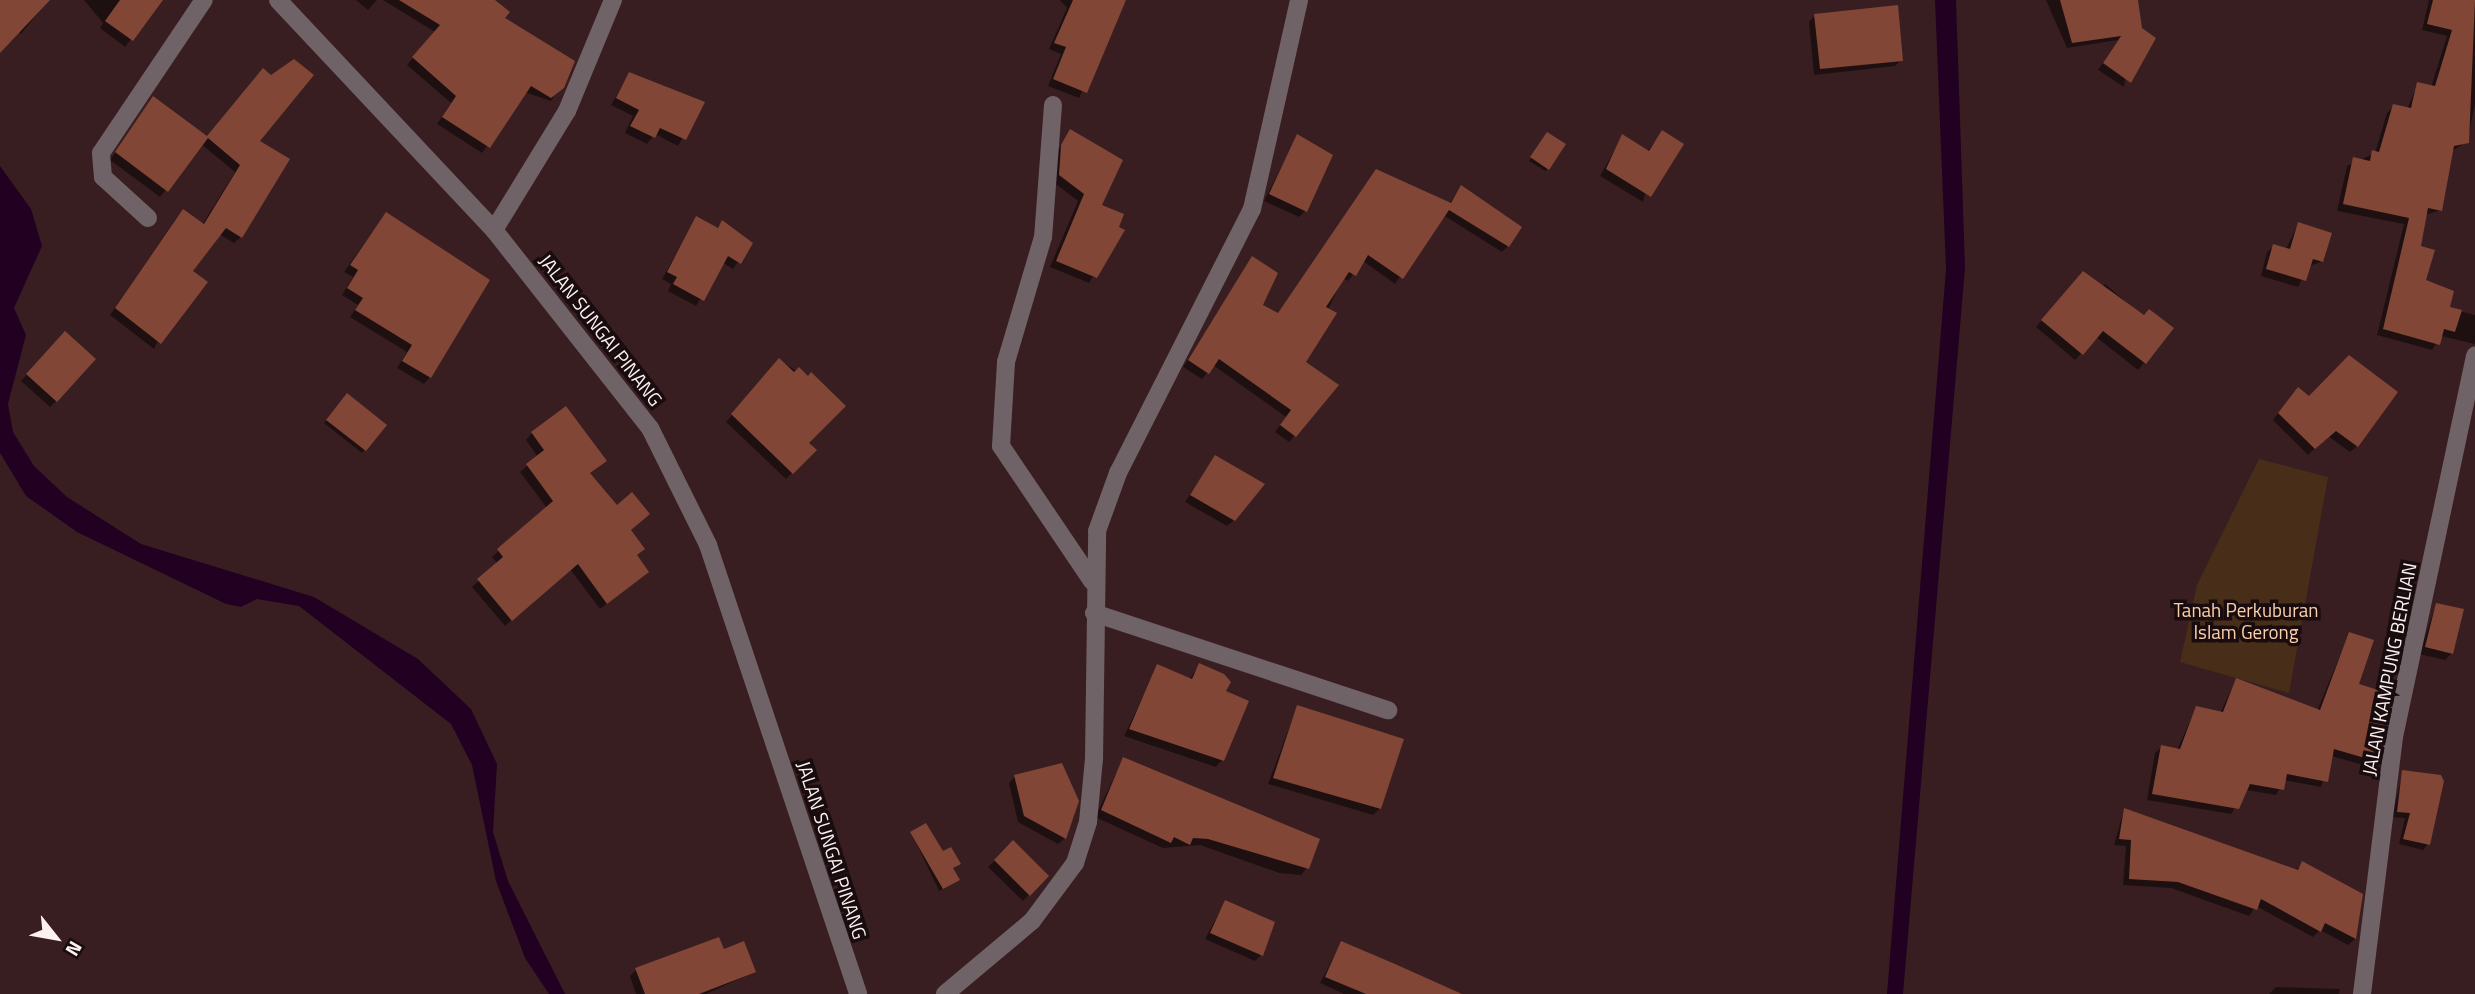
<!DOCTYPE html>
<style>
body{margin:0}
#map{position:relative;width:2475px;height:994px;overflow:hidden;background:#391e21;font-family:"Titillium Web",sans-serif}
div>[style]{position:absolute}
[style*='--x']{left:calc(var(--x)*1px);top:calc(var(--y)*1px);width:calc(var(--w)*1px);rotate:calc(var(--a)*1deg)}
.green>*{inset:0;background:#482e18}
.water>*{inset:0;background:#210022}
.shadow>*{inset:0;background:#0007}
.building>*{inset:0;background:#814636}
.minor>*{height:18px;margin:-9px;padding:0 9px;transform-origin:9px;border-radius:9px;background:#706368}
span{translate:-50% -50%;white-space:nowrap;text-align:center;line-height:1.15;-webkit-text-stroke:7px #190c0e;paint-order:stroke}
.street-label{font-size:19px;color:#fcf1f1}
.park-label{font-size:19px;color:#fccfac}
.north{position:absolute;left:21px;top:903px;width:70px;height:70px;-webkit-text-stroke:5px #190c0e;paint-order:stroke;rotate:121deg;font-size:19px;font-weight:700;line-height:28px;text-align:center;color:#fcf1f1}
.north::after{content:'';display:block;margin:auto;width:24px;height:32px;background:#fcf1f1;clip-path:polygon(50% 0,100% 100%,50% 72%,0 100%)}
</style>
<div id="map">
<div class="green">
<i style="clip-path:polygon(2259px 459px,2328px 477px,2289px 693px,2180px 662px,2197px 585px)"></i>
</div>
<div class="water">
<i style="clip-path:polygon(1935px 0,1956px 0,1965px 268px,1903px 994px,1887px 994px,1946px 269px)"></i>
<i style="clip-path:polygon(0 166px,31px 209px,42px 246px,14px 308px,26px 335px,8px 404px,13px 432px,34px 466px,67px 497px,141px 544px,314px 597px,418px 659px,471px 709px,497px 764px,493px 832px,508px 881px,565px 994px,549px 994px,525px 958px,496px 881px,472px 765px,451px 724px,299px 606px,257px 599px,241px 607px,226px 604px,77px 532px,26px 496px,0 453px)"></i>
</div>
<div class="shadow">
<i style="clip-path:polygon(0 0,48px 0,21px 34px,14px 29px,0 39px)"></i>
<i style="clip-path:polygon(84px 0,161px 0,125px 47px,100px 28px,103px 23px)"></i>
<i style="clip-path:polygon(356px 0,377px 0,368px 10px)"></i>
<i style="clip-path:polygon(383px 0,493px 0,502px 18px,573px 62px,551px 101px,524px 92px,482px 153px,437px 124px,451px 103px,407px 65px,435px 32px)"></i>
<i style="clip-path:polygon(1060px 0,1126px 0,1079px 98px,1048px 86px,1061px 54px,1049px 49px,1067px 8px)"></i>
<i style="clip-path:polygon(2046px 0,2136px 0,2124px 87px,2098px 70px,2118px 40px,2067px 48px)"></i>
<i style="clip-path:polygon(2429px 0,2475px 0,2475px 104px,2467px 142px,2452px 151px,2441px 210px,2425px 215px,2419px 247px,2424px 281px,2447px 308px,2475px 315px,2475px 344px,2441px 336px,2432px 350px,2377px 335px,2404px 224px,2337px 211px,2347px 166px,2375px 153px,2387px 113px,2394px 106px,2407px 109px,2418px 84px,2431px 87px,2447px 36px,2422px 30px)"></i>
<i style="clip-path:polygon(1815px 15px,1901px 60px,1895px 66px,1814px 75px,1809px 22px)"></i>
<i style="clip-path:polygon(629px 74px,703px 103px,678px 146px,655px 134px,647px 144px,625px 133px,633px 116px,611px 105px)"></i>
<i style="clip-path:polygon(153px 99px,207px 138px,257px 141px,241px 237px,234px 243px,219px 234px,190px 271px,154px 349px,110px 315px,177px 217px,184px 211px,202px 225px,235px 172px,201px 144px,160px 197px,110px 160px)"></i>
<i style="clip-path:polygon(1071px 131px,1100px 206px,1122px 231px,1089px 283px,1050px 267px,1078px 201px,1053px 182px,1056px 153px)"></i>
<i style="clip-path:polygon(1662px 132px,1643px 202px,1600px 176px,1622px 137px,1647px 152px)"></i>
<i style="clip-path:polygon(1297px 137px,1305px 211px,1299px 217px,1264px 201px)"></i>
<i style="clip-path:polygon(1545px 137px,1548px 169px,1545px 171px,1529px 161px)"></i>
<i style="clip-path:polygon(1377px 171px,1449px 204px,1461px 187px,1508px 246px,1502px 252px,1443px 215px,1395px 284px,1363px 261px,1348px 281px,1343px 278px,1303px 362px,1336px 385px,1289px 442px,1275px 432px,1286px 417px,1213px 365px,1202px 379px,1183px 367px,1252px 258px,1261px 305px,1277px 315px)"></i>
<i style="clip-path:polygon(696px 219px,716px 229px,722px 222px,751px 243px,733px 269px,723px 263px,696px 306px,668px 291px,671px 284px,662px 279px)"></i>
<i style="clip-path:polygon(380px 221px,430px 377px,424px 384px,397px 368px,407px 352px,350px 317px,358px 305px,342px 295px,353px 277px,344px 272px)"></i>
<i style="clip-path:polygon(2298px 224px,2321px 262px,2309px 266px,2298px 287px,2261px 276px,2267px 252px,2274px 246px,2286px 249px)"></i>
<i style="clip-path:polygon(2077px 279px,2101px 288px,2105px 284px,2144px 317px,2172px 328px,2138px 370px,2096px 337px,2075px 360px,2036px 327px)"></i>
<i style="clip-path:polygon(59px 339px,56px 401px,50px 407px,21px 381px)"></i>
<i style="clip-path:polygon(779px 360px,808px 378px,807px 443px,814px 450px,786px 479px,726px 422px)"></i>
<i style="clip-path:polygon(2291px 396px,2357px 446px,2350px 452px,2328px 436px,2308px 455px,2273px 420px)"></i>
<i style="clip-path:polygon(344px 398px,384px 425px,362px 453px,324px 423px)"></i>
<i style="clip-path:polygon(532px 433px,598px 467px,589px 474px,629px 531px,640px 578px,600px 609px,570px 569px,505px 626px,472px 587px,498px 564px,492px 557px,547px 508px,520px 472px,538px 457px,526px 440px)"></i>
<i style="clip-path:polygon(1215px 458px,1234px 520px,1227px 526px,1185px 502px)"></i>
<i style="clip-path:polygon(2436px 605px,2452px 653px,2445px 660px,2419px 654px)"></i>
<i style="clip-path:polygon(2349px 634px,2373px 760px,2367px 766px,2331px 756px,2321px 787px,2284px 780px,2276px 795px,2246px 790px,2231px 814px,2147px 800px,2155px 753px,2162px 747px,2177px 750px,2196px 708px,2220px 713px,2236px 680px,2317px 711px)"></i>
<i style="clip-path:polygon(1199px 665px,1222px 760px,1216px 767px,1124px 736px,1158px 666px,1189px 680px)"></i>
<i style="clip-path:polygon(1297px 707px,1380px 808px,1373px 815px,1268px 784px)"></i>
<i style="clip-path:polygon(1123px 759px,1307px 868px,1301px 875px,1279px 873px,1200px 845px,1163px 848px,1095px 817px)"></i>
<i style="clip-path:polygon(2403px 772px,2428px 844px,2423px 850px,2399px 844px,2405px 818px,2392px 817px)"></i>
<i style="clip-path:polygon(1015px 776px,1065px 838px,1058px 844px,1018px 822px,1009px 783px)"></i>
<i style="clip-path:polygon(2124px 810px,2295px 871px,2303px 863px,2361px 895px,2355px 939px,2348px 945px,2320px 930px,2313px 937px,2256px 906px,2249px 916px,2171px 888px,2123px 885px,2126px 846px,2114px 845px)"></i>
<i style="clip-path:polygon(912px 834px,942px 853px,955px 882px,939px 891px)"></i>
<i style="clip-path:polygon(1013px 843px,1047px 876px,1023px 901px,988px 867px)"></i>
<i style="clip-path:polygon(1225px 902px,1261px 955px,1255px 961px,1205px 939px)"></i>
<i style="clip-path:polygon(1341px 943px,1457px 994px,1344px 994px,1320px 983px)"></i>
<i style="clip-path:polygon(723px 951px,754px 972px,706px 994px,636px 994px,630px 976px,636px 970px)"></i>
<i style="clip-path:polygon(2276px 987px,2340px 989px,2339px 994px,2269px 994px)"></i>
</div>
<div class="building">
<i style="clip-path:polygon(0 0,50px 0,0 53px)"></i>
<i style="clip-path:polygon(120px 0,163px 0,133px 41px,105px 21px)"></i>
<i style="clip-path:polygon(399px 0,495px 0,510px 12px,505px 18px,575px 61px,564px 88px,551px 98px,531px 86px,490px 148px,442px 117px,456px 96px,412px 57px,440px 25px)"></i>
<i style="clip-path:polygon(1073px 0,1126px 0,1087px 93px,1053px 79px,1066px 47px,1054px 43px)"></i>
<i style="clip-path:polygon(2060px 0,2138px 0,2142px 28px,2156px 38px,2131px 83px,2103px 63px,2121px 36px,2072px 43px)"></i>
<i style="clip-path:polygon(2433px 0,2475px 0,2469px 143px,2454px 146px,2442px 211px,2428px 208px,2421px 246px,2435px 250px,2426px 280px,2454px 291px,2450px 307px,2462px 310px,2455px 332px,2444px 329px,2440px 345px,2383px 329px,2409px 218px,2343px 204px,2353px 157px,2370px 161px,2372px 150px,2379px 152px,2393px 104px,2411px 108px,2417px 82px,2435px 86px,2452px 30px,2427px 24px)"></i>
<i style="clip-path:polygon(1898px 5px,1903px 61px,1820px 69px,1814px 14px)"></i>
<i style="clip-path:polygon(294px 59px,314px 75px,260px 141px,290px 159px,242px 238px,226px 228px,193px 271px,208px 282px,161px 344px,115px 308px,183px 209px,204px 224px,240px 165px,208px 138px,168px 192px,115px 152px,153px 96px,207px 136px,263px 68px,271px 75px)"></i>
<i style="clip-path:polygon(629px 72px,705px 102px,686px 140px,660px 128px,655px 138px,630px 126px,639px 110px,616px 98px)"></i>
<i style="clip-path:polygon(1070px 129px,1123px 160px,1102px 205px,1124px 214px,1119px 227px,1125px 230px,1097px 278px,1056px 261px,1084px 194px,1059px 175px,1061px 145px)"></i>
<i style="clip-path:polygon(1662px 130px,1684px 144px,1651px 197px,1606px 169px,1622px 134px,1649px 151px)"></i>
<i style="clip-path:polygon(1547px 132px,1566px 144px,1549px 170px,1530px 157px)"></i>
<i style="clip-path:polygon(1297px 134px,1333px 155px,1307px 212px,1269px 194px)"></i>
<i style="clip-path:polygon(1376px 169px,1451px 203px,1461px 185px,1522px 227px,1509px 247px,1449px 210px,1403px 279px,1368px 255px,1356px 276px,1349px 272px,1326px 307px,1337px 313px,1306px 362px,1339px 385px,1296px 437px,1280px 425px,1291px 410px,1219px 359px,1209px 374px,1188px 360px,1252px 256px,1278px 273px,1263px 305px,1278px 313px)"></i>
<i style="clip-path:polygon(386px 212px,490px 280px,431px 378px,402px 361px,412px 345px,355px 310px,363px 298px,347px 288px,358px 270px,350px 265px)"></i>
<i style="clip-path:polygon(696px 216px,718px 228px,722px 220px,753px 243px,741px 264px,728px 256px,704px 301px,673px 284px,677px 277px,667px 272px)"></i>
<i style="clip-path:polygon(2298px 222px,2332px 233px,2323px 262px,2313px 259px,2306px 281px,2266px 269px,2273px 244px,2290px 249px)"></i>
<i style="clip-path:polygon(2083px 271px,2144px 315px,2149px 309px,2174px 328px,2146px 364px,2103px 331px,2083px 355px,2041px 320px)"></i>
<i style="clip-path:polygon(65px 331px,96px 359px,57px 402px,26px 374px)"></i>
<i style="clip-path:polygon(2349px 355px,2398px 392px,2358px 447px,2336px 431px,2315px 449px,2278px 413px,2298px 387px,2309px 396px)"></i>
<i style="clip-path:polygon(779px 358px,794px 372px,799px 367px,808px 376px,811px 372px,846px 406px,809px 443px,817px 450px,793px 474px,731px 414px)"></i>
<i style="clip-path:polygon(347px 393px,387px 425px,366px 451px,326px 420px)"></i>
<i style="clip-path:polygon(566px 406px,607px 461px,590px 473px,617px 505px,632px 492px,650px 514px,631px 530px,645px 549px,637px 555px,649px 572px,607px 604px,578px 564px,512px 621px,477px 579px,503px 557px,497px 549px,553px 501px,526px 464px,544px 450px,531px 432px)"></i>
<i style="clip-path:polygon(1215px 455px,1265px 484px,1235px 521px,1190px 495px)"></i>
<i style="clip-path:polygon(2436px 603px,2464px 609px,2453px 654px,2425px 647px)"></i>
<i style="clip-path:polygon(2349px 632px,2374px 640px,2359px 684px,2391px 694px,2375px 761px,2334px 749px,2328px 782px,2287px 774px,2284px 790px,2250px 784px,2239px 809px,2152px 794px,2161px 745px,2180px 749px,2196px 706px,2223px 712px,2236px 678px,2320px 710px)"></i>
<i style="clip-path:polygon(1199px 663px,1224px 674px,1231px 682px,1226px 691px,1249px 701px,1224px 761px,1129px 729px,1157px 664px,1192px 679px)"></i>
<i style="clip-path:polygon(1297px 705px,1404px 739px,1381px 809px,1273px 778px)"></i>
<i style="clip-path:polygon(1123px 757px,1320px 839px,1309px 869px,1208px 839px,1193px 838px,1190px 845px,1174px 837px,1171px 843px,1101px 810px)"></i>
<i style="clip-path:polygon(1062px 763px,1079px 801px,1066px 839px,1024px 816px,1014px 775px)"></i>
<i style="clip-path:polygon(2402px 770px,2441px 775px,2444px 781px,2430px 845px,2403px 839px,2410px 813px,2397px 812px)"></i>
<i style="clip-path:polygon(2124px 808px,2298px 870px,2302px 861px,2363px 894px,2356px 939px,2325px 923px,2321px 932px,2261px 899px,2257px 910px,2178px 882px,2129px 879px,2131px 840px,2119px 839px)"></i>
<i style="clip-path:polygon(926px 823px,943px 851px,951px 847px,961px 864px,953px 868px,960px 880px,943px 889px,910px 832px)"></i>
<i style="clip-path:polygon(1013px 840px,1049px 876px,1030px 896px,994px 860px)"></i>
<i style="clip-path:polygon(1225px 900px,1275px 922px,1263px 956px,1210px 933px)"></i>
<i style="clip-path:polygon(719px 937px,724px 949px,744px 941px,756px 972px,699px 994px,645px 994px,635px 968px)"></i>
<i style="clip-path:polygon(1341px 941px,1395px 964px,1462px 994px,1366px 994px,1325px 977px)"></i>
</div>
<div class="minor">
<i style="--x:278;--y:0;--w:316;--a:46.8"></i>
<i style="--x:494;--y:230;--w:252;--a:51.8"></i>
<i style="--x:650;--y:428;--w:131;--a:63.6"></i>
<i style="--x:708;--y:545;--w:473;--a:71.5"></i>
<i style="--x:1053;--y:105;--w:132;--a:94.3"></i>
<i style="--x:1043;--y:237;--w:130;--a:106.5"></i>
<i style="--x:1006;--y:362;--w:84;--a:93.4"></i>
<i style="--x:1001;--y:446;--w:163;--a:56"></i>
<i style="--x:148;--y:218;--w:61;--a:-137.7"></i>
<i style="--x:103;--y:177;--w:24;--a:-95"></i>
<i style="--x:101;--y:153;--w:184;--a:-56.1"></i>
<i style="--x:494;--y:230;--w:140;--a:-58.5"></i>
<i style="--x:567;--y:111;--w:120;--a:-67.5"></i>
<i style="--x:1094;--y:613;--w:310;--a:18.3"></i>
<i style="--x:945;--y:994;--w:114;--a:-40"></i>
<i style="--x:1032;--y:921;--w:72;--a:-53.4"></i>
<i style="--x:1075;--y:863;--w:43;--a:-72.4"></i>
<i style="--x:1088;--y:822;--w:63;--a:-84.6"></i>
<i style="--x:1094;--y:759;--w:228;--a:-89.2"></i>
<i style="--x:1097;--y:531;--w:62;--a:-70.1"></i>
<i style="--x:1118;--y:473;--w:296;--a:-63.1"></i>
<i style="--x:1252;--y:209;--w:214;--a:-77.3"></i>
<i style="--x:2362;--y:994;--w:259;--a:-82.9"></i>
<i style="--x:2394;--y:737;--w:390;--a:-78"></i>
</div>
<div class="street-label">
<span style="left:601px;top:330px;rotate:52deg">JALAN SUNGAI PINANG</span>
<span style="left:2389px;top:669px;rotate:-79deg">JALAN KAMPUNG BERLIAN</span>
<span style="left:832px;top:850px;rotate:72deg">JALAN SUNGAI PINANG</span>
</div>
<div class="park-label">
<span style="left:2246px;top:621px">Tanah Perkuburan<br>Islam Gerong</span>
</div>
<div class="north">N</div>
</div>
